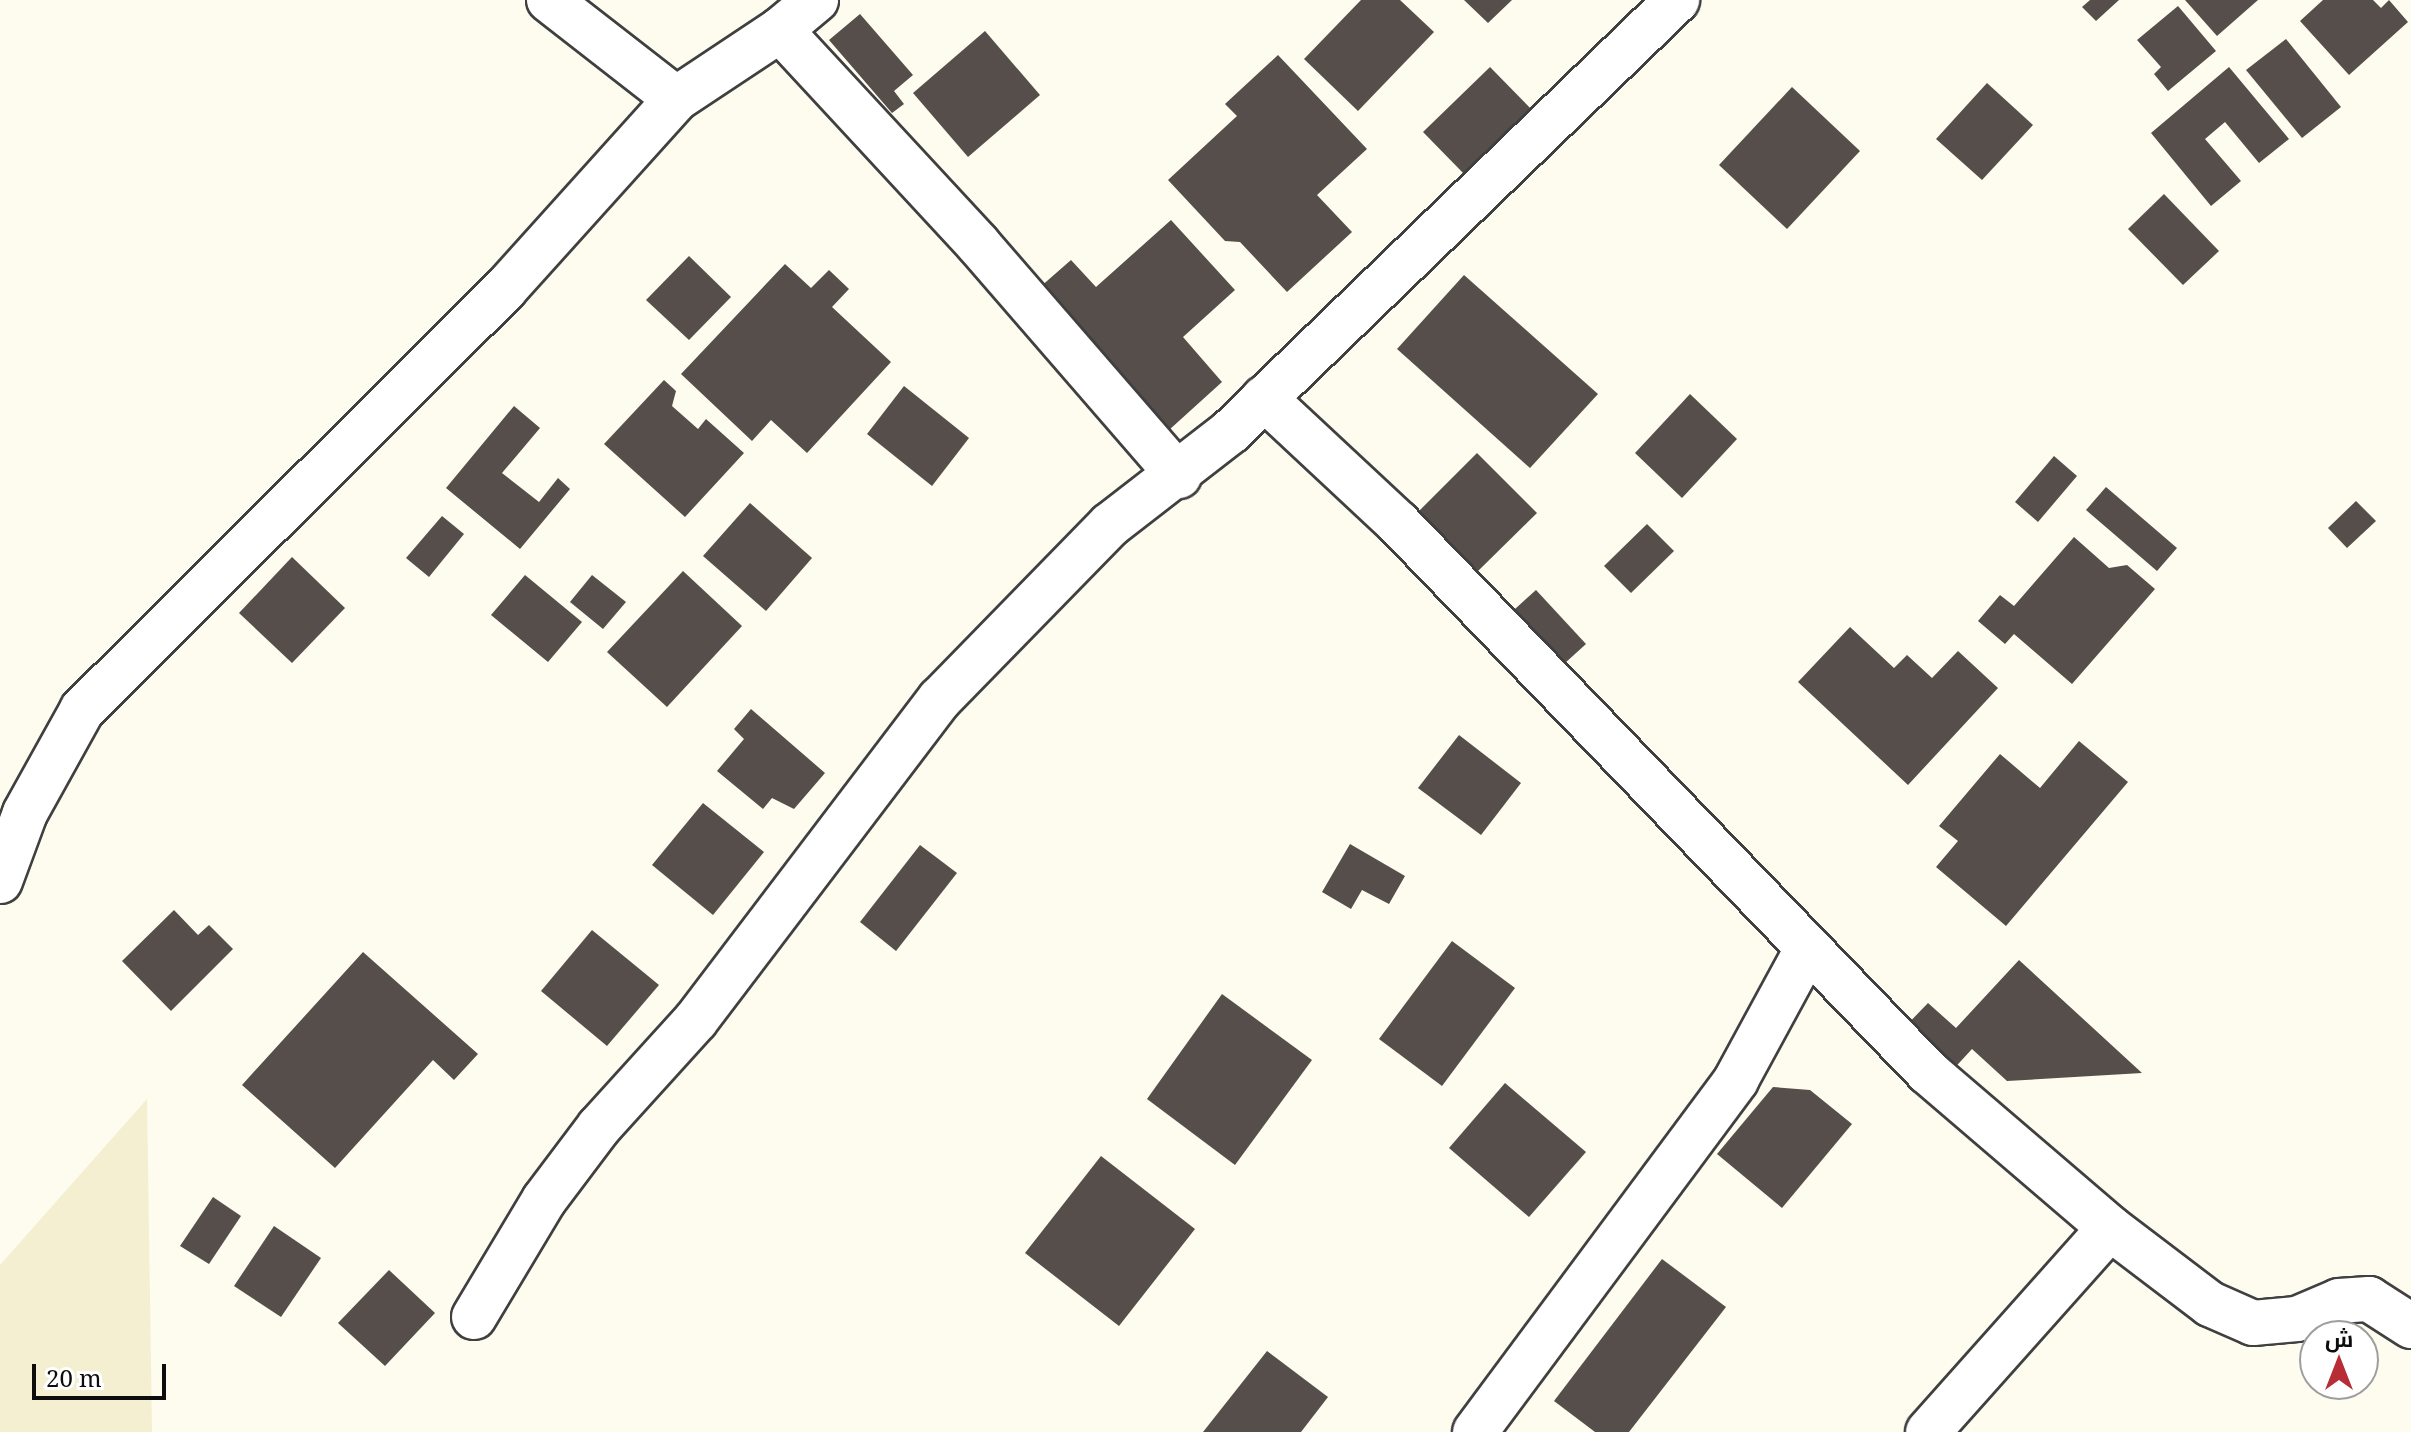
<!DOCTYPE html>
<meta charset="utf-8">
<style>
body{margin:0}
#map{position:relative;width:2411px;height:1432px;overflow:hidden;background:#fefbef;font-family:"Noto Serif",Cairo,serif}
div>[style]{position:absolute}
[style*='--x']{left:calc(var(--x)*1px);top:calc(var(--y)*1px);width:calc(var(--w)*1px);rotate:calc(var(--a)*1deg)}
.farmland>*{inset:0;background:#f3efd0}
.building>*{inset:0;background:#554e4a}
.roads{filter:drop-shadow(2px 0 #404040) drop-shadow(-2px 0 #404040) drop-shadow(0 2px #404040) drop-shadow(0 -2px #404040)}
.minor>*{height:44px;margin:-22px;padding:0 22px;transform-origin:22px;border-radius:22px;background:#fff}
span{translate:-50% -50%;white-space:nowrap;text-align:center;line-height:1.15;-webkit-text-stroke:8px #fff;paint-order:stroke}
.north{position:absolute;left:2299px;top:1320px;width:80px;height:80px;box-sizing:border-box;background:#fff;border:2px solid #9e9e9e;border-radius:50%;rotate:0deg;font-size:22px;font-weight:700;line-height:32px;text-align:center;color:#0d0d0d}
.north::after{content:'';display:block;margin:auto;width:28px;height:36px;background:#b62d36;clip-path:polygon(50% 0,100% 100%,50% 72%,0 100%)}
.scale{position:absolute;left:32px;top:1364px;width:134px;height:36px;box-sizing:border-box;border:4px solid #0d0d0d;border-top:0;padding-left:10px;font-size:24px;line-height:28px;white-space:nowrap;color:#0d0d0d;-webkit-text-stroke:6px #fff;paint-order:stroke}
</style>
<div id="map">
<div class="farmland">
<i style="clip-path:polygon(147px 1099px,152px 1432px,0 1432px,0 1265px)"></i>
</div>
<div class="building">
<i style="clip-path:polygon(1361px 0,1400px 0,1434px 32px,1358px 111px,1304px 59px)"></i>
<i style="clip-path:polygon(1464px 0,1512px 0,1488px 23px)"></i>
<i style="clip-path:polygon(2090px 0,2119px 0,2096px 21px,2082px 7px)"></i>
<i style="clip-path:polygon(2185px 0,2258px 0,2217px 36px)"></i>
<i style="clip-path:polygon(2323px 0,2373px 0,2381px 8px,2389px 0,2408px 22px,2349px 75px,2300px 21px)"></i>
<i style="clip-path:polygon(2178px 6px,2216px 51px,2168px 91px,2154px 74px,2161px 67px,2137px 40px)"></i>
<i style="clip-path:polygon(860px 14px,913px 75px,894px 91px,904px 104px,892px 113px,829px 40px)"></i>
<i style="clip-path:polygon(985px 31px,1040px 95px,968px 157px,913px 93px)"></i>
<i style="clip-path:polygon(2286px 39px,2341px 107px,2302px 138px,2246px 70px)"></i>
<i style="clip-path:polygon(1278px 55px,1367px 149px,1317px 195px,1352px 232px,1287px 292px,1240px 242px,1225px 241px,1168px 180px,1237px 116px,1225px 104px)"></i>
<i style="clip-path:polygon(1490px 67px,1533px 111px,1467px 177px,1423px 132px)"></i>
<i style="clip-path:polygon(2229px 67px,2289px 139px,2259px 163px,2225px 122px,2205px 139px,2241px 181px,2211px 206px,2151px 133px)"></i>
<i style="clip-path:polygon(1987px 83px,2033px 125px,1982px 180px,1936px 139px)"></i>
<i style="clip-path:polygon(1792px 87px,1860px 151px,1787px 229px,1719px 165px)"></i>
<i style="clip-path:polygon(2164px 194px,2219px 251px,2183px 285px,2128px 229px)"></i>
<i style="clip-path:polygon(1171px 220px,1235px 290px,1183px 337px,1222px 382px,1169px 430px,1039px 288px,1071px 260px,1096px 287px)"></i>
<i style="clip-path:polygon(689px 256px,731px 297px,689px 340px,646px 300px)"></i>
<i style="clip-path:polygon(785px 264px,811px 288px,829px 270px,849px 289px,832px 307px,891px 362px,807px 453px,771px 420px,752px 441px,681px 374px)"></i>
<i style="clip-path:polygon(1464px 275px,1598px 394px,1530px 468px,1397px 349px)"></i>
<i style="clip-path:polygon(664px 380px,676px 391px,672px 406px,698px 429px,706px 419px,744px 453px,685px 517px,604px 444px)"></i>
<i style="clip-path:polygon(904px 386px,969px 438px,932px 486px,867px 434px)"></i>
<i style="clip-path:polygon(1690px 394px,1737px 439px,1682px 498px,1635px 453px)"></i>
<i style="clip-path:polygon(514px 406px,540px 428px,502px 473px,539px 502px,558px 478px,570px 489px,520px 549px,446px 488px)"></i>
<i style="clip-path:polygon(1477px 453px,1537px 513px,1476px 573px,1417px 513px)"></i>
<i style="clip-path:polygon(2054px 456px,2077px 476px,2038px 522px,2015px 502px)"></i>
<i style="clip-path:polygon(2106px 487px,2177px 548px,2157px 571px,2086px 510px)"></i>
<i style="clip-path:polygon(2356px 501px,2376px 521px,2347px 548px,2328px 528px)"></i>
<i style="clip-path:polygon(750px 503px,812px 558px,766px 611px,703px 556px)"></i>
<i style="clip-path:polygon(442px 516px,464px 534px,429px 577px,406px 558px)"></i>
<i style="clip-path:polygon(1647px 524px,1674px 551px,1631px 593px,1604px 566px)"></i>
<i style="clip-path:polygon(2074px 537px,2109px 568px,2127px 565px,2155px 589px,2072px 684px,2014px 634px,2005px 644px,1978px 621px,2000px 595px,2014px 606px)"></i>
<i style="clip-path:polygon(292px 557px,345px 608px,292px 663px,239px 613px)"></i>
<i style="clip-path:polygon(683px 571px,742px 626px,667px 707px,607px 652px)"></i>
<i style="clip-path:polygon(525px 575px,582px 622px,548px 662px,491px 615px)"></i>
<i style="clip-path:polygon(592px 575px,626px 602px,603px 629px,570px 602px)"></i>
<i style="clip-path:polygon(1536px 590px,1586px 644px,1554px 673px,1505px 618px)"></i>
<i style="clip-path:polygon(1850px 627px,1894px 668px,1907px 655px,1932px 678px,1958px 651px,1998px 688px,1908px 785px,1798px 682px)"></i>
<i style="clip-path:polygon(751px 709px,825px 773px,794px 809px,772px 798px,763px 809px,717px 771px,744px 739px,734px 729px)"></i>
<i style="clip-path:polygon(1459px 735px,1521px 783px,1481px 835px,1418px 788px)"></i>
<i style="clip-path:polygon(2079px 741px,2128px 782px,2006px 926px,1936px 867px,1958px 841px,1939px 826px,2000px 754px,2040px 788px)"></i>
<i style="clip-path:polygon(703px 803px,764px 852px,713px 915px,652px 865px)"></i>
<i style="clip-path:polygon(1350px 844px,1405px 876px,1389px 904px,1362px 890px,1351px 909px,1322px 892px)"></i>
<i style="clip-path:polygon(920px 845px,957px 873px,896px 951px,860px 922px)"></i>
<i style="clip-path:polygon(174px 910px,198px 935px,209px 925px,233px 949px,171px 1011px,122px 961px)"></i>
<i style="clip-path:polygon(592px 930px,659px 985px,607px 1046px,541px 991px)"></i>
<i style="clip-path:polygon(1452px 941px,1515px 988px,1442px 1086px,1379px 1039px)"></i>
<i style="clip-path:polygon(363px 952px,478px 1054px,454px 1080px,433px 1060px,335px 1168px,242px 1085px)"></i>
<i style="clip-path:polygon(2019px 960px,2142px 1073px,2007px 1081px,1972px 1049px,1948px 1075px,1901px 1031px,1928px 1003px,1956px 1028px)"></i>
<i style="clip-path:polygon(1222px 994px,1312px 1060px,1235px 1165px,1147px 1099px)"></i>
<i style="clip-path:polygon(1505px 1083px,1586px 1152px,1529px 1217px,1449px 1148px)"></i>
<i style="clip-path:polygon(1773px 1087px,1810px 1090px,1852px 1124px,1782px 1208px,1717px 1154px)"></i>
<i style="clip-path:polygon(1101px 1156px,1195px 1229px,1119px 1326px,1025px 1253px)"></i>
<i style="clip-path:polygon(213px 1197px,241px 1216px,209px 1264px,180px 1246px)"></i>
<i style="clip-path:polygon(274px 1226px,321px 1258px,281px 1317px,234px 1286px)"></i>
<i style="clip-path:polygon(1662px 1259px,1726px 1307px,1629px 1432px,1595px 1432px,1554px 1401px)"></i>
<i style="clip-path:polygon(389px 1270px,435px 1313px,385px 1366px,338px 1323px)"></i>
<i style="clip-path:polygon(1267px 1351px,1328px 1397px,1301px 1432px,1203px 1432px)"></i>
</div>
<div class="roads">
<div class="minor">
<i style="--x:549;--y:0;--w:161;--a:37.9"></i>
<i style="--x:676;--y:99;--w:125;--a:-33.6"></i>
<i style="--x:780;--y:30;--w:292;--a:47.2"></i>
<i style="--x:978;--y:244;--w:307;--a:49.1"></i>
<i style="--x:780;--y:30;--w:47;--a:-39.8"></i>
<i style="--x:1264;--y:398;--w:183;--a:43"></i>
<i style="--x:1398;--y:523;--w:763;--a:46.01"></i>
<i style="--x:1928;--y:1072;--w:240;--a:40.6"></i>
<i style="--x:2110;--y:1228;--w:126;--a:37.2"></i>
<i style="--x:2210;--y:1304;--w:47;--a:23.8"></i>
<i style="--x:2253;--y:1323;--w:44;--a:-5.2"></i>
<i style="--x:2297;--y:1319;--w:46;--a:-23.2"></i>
<i style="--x:2339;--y:1301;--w:30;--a:-4"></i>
<i style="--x:2369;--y:1299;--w:50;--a:32.7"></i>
<i style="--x:0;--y:881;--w:72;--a:-69.8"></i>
<i style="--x:25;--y:813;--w:118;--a:-61"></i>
<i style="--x:82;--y:710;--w:597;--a:-44.86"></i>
<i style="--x:505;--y:289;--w:256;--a:-48"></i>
<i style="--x:474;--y:1317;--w:136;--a:-59.1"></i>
<i style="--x:544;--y:1200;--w:91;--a:-53"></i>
<i style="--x:599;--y:1127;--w:144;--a:-47.8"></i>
<i style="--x:696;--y:1020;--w:403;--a:-52.8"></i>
<i style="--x:940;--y:699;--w:243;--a:-45.7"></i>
<i style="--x:1110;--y:525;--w:152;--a:-37.8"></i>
<i style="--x:1230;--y:432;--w:622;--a:-44.02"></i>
<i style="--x:1475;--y:1432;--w:438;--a:-53.4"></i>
<i style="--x:1736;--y:1080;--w:147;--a:-61.5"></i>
<i style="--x:1928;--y:1432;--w:273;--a:-48.3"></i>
</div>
</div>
<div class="north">ش</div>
<div class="scale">20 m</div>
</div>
